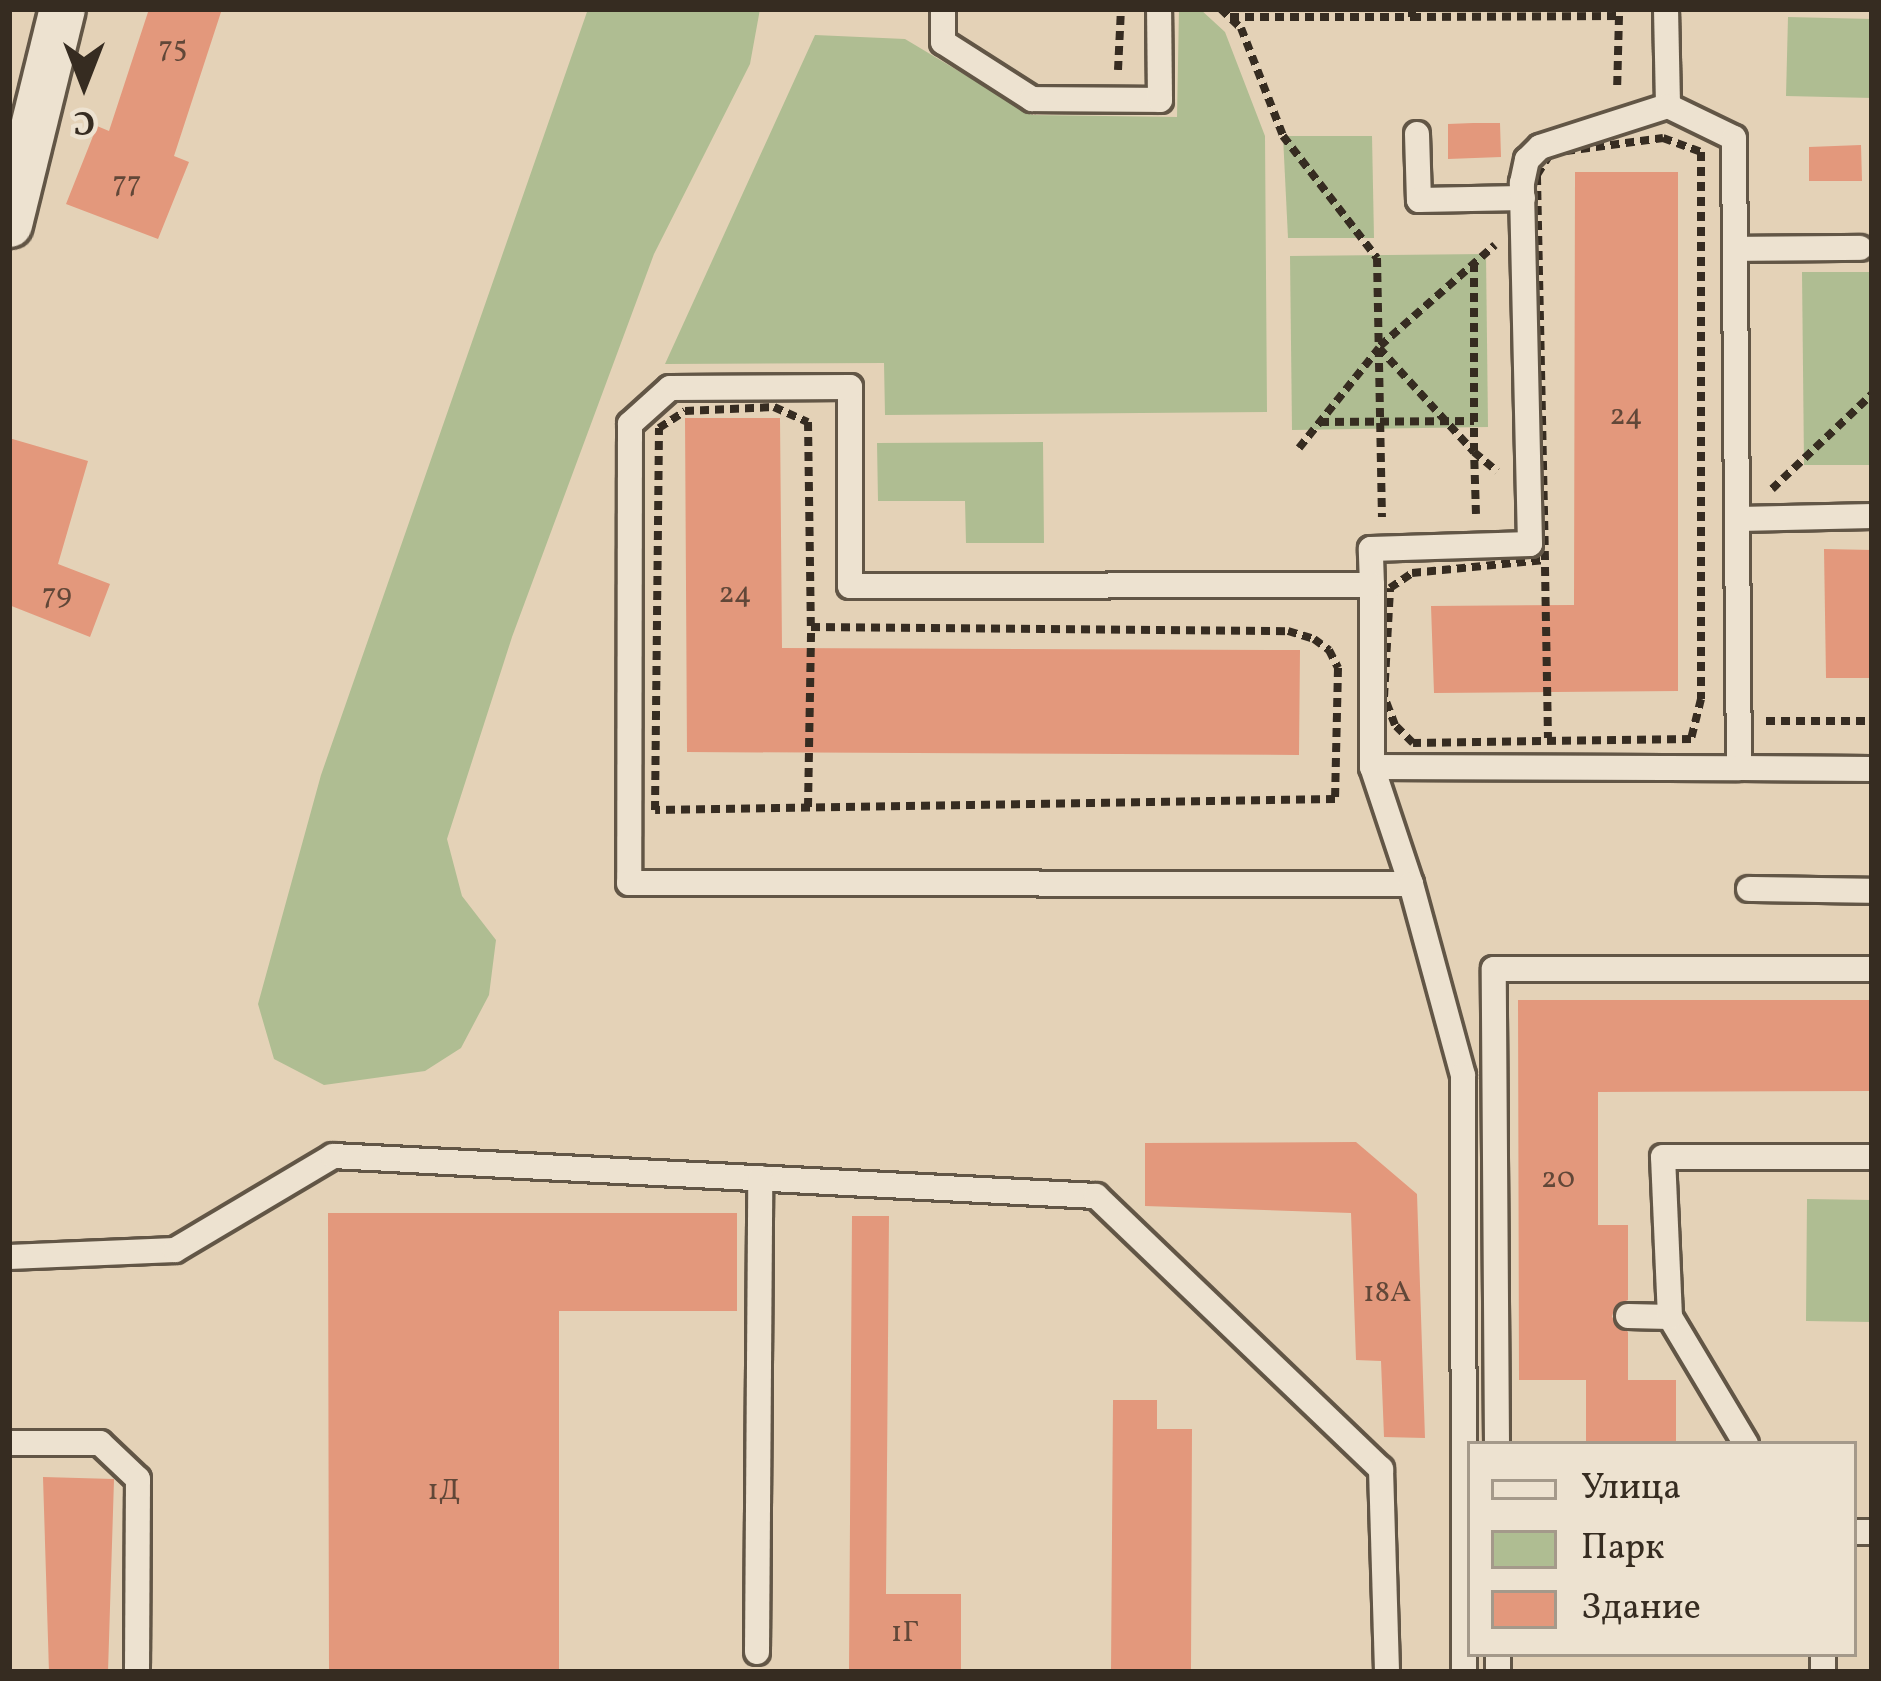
<!DOCTYPE html>
<meta charset="utf-8">
<style>
body{margin:0}
#map{position:relative;width:1881px;height:1681px;overflow:hidden;background:#e4d2b7;font-family:Vollkorn,serif}
div>[style]{position:absolute}
[style*='--x']{left:calc(var(--x)*1px);top:calc(var(--y)*1px);width:calc(var(--w)*1px);rotate:calc(var(--a)*1deg)}
.green>*{inset:0;background:#afbd92}
.building>*{inset:0;background:#e3987c}
.path>*{height:8px;margin-top:-4px;transform-origin:0;background:repeating-linear-gradient(90deg,#362c21 0 9px,transparent 0 15px)}
.roads{filter:drop-shadow(3px 0 #625646) drop-shadow(-3px 0 #625646) drop-shadow(0 3px #625646) drop-shadow(0 -3px #625646)}
.lane>*{height:24px;margin:-12px;padding:0 12px;transform-origin:12px;border-radius:12px;background:#ede2d0}
.street>*{height:45px;margin:-22.5px;padding:0 22.5px;transform-origin:22.5px;border-radius:22.5px;background:#ede2d0}
span{translate:-50% -50%;white-space:nowrap;text-align:center;line-height:1.15;-webkit-text-stroke:10px #ede2d0;paint-order:stroke}
.number-label{font-size:30px;color:#614738}
.number-label span{-webkit-text-stroke-width:0}
.frame{position:absolute;inset:0;border:12px solid #362c21;pointer-events:none}
.legend{position:absolute;left:1467px;top:1441px;width:390px;height:216px;box-sizing:border-box;background:#ede2d0;border:3px solid #a4998a;margin:0;padding:15px 21px;list-style:none;font-size:36px;color:#362c21}
.legend li{display:flex;align-items:center;gap:24px;height:60px}
.legend b{width:60px;border:3px solid #a4998a}
.north{position:absolute;left:24px;top:24px;width:120px;height:120px;-webkit-text-stroke:9px #ede2d0;paint-order:stroke;rotate:180deg;font-size:33px;font-weight:700;line-height:48px;text-align:center;color:#362c21}
.north::after{content:'';display:block;margin:auto;width:42px;height:54px;background:#362c21;clip-path:polygon(50% 0,100% 100%,50% 72%,0 100%)}
</style>
<div id="map">
<div class="green">
<i style="clip-path:polygon(588px 9px,760px 9px,750px 64px,654px 254px,512px 637px,447px 839px,462px 896px,496px 940px,489px 995px,461px 1048px,425px 1071px,324px 1085px,274px 1059px,258px 1004px,321px 775px)"></i>
<i style="clip-path:polygon(1179px 9px,1200px 9px,1225px 32px,1265px 136px,1267px 412px,885px 415px,884px 363px,665px 364px,815px 35px,905px 39px,1032px 115px,1177px 117px)"></i>
<i style="clip-path:polygon(1788px 17px,1872px 19px,1872px 98px,1786px 96px)"></i>
<i style="clip-path:polygon(1283px 136px,1372px 136px,1374px 238px,1288px 238px)"></i>
<i style="clip-path:polygon(1486px 254px,1488px 427px,1292px 430px,1290px 256px)"></i>
<i style="clip-path:polygon(1802px 272px,1872px 272px,1872px 465px,1804px 465px)"></i>
<i style="clip-path:polygon(1043px 442px,1044px 543px,966px 543px,965px 501px,878px 501px,877px 443px)"></i>
<i style="clip-path:polygon(1807px 1199px,1872px 1200px,1872px 1367px,1871px 1322px,1806px 1321px)"></i>
</div>
<div class="building">
<i style="clip-path:polygon(149px 9px,222px 9px,174px 156px,189px 162px,158px 239px,66px 204px,97px 126px,109px 131px)"></i>
<i style="clip-path:polygon(1473px 123px,1500px 123px,1501px 157px,1448px 159px,1448px 124px)"></i>
<i style="clip-path:polygon(1861px 145px,1862px 181px,1809px 181px,1809px 147px)"></i>
<i style="clip-path:polygon(1575px 172px,1678px 172px,1678px 691px,1434px 693px,1431px 606px,1574px 605px)"></i>
<i style="clip-path:polygon(685px 418px,780px 418px,782px 648px,1300px 650px,1299px 755px,687px 752px)"></i>
<i style="clip-path:polygon(9px 438px,88px 461px,58px 564px,110px 584px,90px 637px,9px 605px)"></i>
<i style="clip-path:polygon(1824px 549px,1872px 550px,1872px 678px,1826px 678px)"></i>
<i style="clip-path:polygon(1518px 1000px,1872px 1000px,1872px 1091px,1598px 1092px,1598px 1225px,1628px 1225px,1628px 1300px,1615px 1306px,1612px 1317px,1628px 1332px,1628px 1380px,1676px 1380px,1676px 1444px,1586px 1444px,1586px 1380px,1519px 1380px)"></i>
<i style="clip-path:polygon(1356px 1142px,1417px 1194px,1425px 1438px,1384px 1437px,1381px 1361px,1356px 1360px,1351px 1213px,1145px 1206px,1145px 1143px)"></i>
<i style="clip-path:polygon(328px 1213px,737px 1213px,737px 1311px,559px 1311px,559px 1672px,329px 1672px)"></i>
<i style="clip-path:polygon(852px 1216px,889px 1216px,886px 1594px,961px 1594px,961px 1672px,849px 1672px)"></i>
<i style="clip-path:polygon(1113px 1400px,1157px 1400px,1157px 1429px,1192px 1429px,1191px 1672px,1111px 1672px)"></i>
<i style="clip-path:polygon(43px 1477px,114px 1479px,108px 1672px,49px 1672px)"></i>
</div>
<div class="path">
<i style="--x:1221;--y:9;--w:28;--a:44"></i>
<i style="--x:1241;--y:28;--w:116;--a:68.7"></i>
<i style="--x:1283;--y:136;--w:154;--a:52.4"></i>
<i style="--x:1377;--y:258;--w:259;--a:88.9"></i>
<i style="--x:1230;--y:17;--w:182;--a:0"></i>
<i style="--x:1412;--y:17;--w:8;--a:-90"></i>
<i style="--x:1412;--y:17;--w:207;--a:-0.3"></i>
<i style="--x:1619;--y:16;--w:74;--a:91.5"></i>
<i style="--x:1118;--y:70;--w:61;--a:-87.2"></i>
<i style="--x:1663;--y:138;--w:40;--a:20.2"></i>
<i style="--x:1701;--y:152;--w:547;--a:90"></i>
<i style="--x:1701;--y:699;--w:41;--a:104"></i>
<i style="--x:1691;--y:739;--w:278;--a:179.2"></i>
<i style="--x:1413;--y:743;--w:25;--a:-135"></i>
<i style="--x:1395;--y:725;--w:30;--a:-111"></i>
<i style="--x:1384;--y:697;--w:109;--a:-86.8"></i>
<i style="--x:1390;--y:588;--w:27;--a:-34"></i>
<i style="--x:1412;--y:573;--w:134;--a:-5.6"></i>
<i style="--x:1545;--y:560;--w:385;--a:-91.2"></i>
<i style="--x:1537;--y:175;--w:26;--a:-58"></i>
<i style="--x:1551;--y:153;--w:113;--a:-7.6"></i>
<i style="--x:1474;--y:263;--w:187;--a:90"></i>
<i style="--x:1380;--y:346;--w:153;--a:-41.3"></i>
<i style="--x:774;--y:407;--w:37;--a:24"></i>
<i style="--x:808;--y:422;--w:205;--a:89.2"></i>
<i style="--x:811;--y:627;--w:477;--a:0.5"></i>
<i style="--x:1288;--y:631;--w:27;--a:17"></i>
<i style="--x:1314;--y:639;--w:19;--a:36"></i>
<i style="--x:1329;--y:650;--w:20;--a:63"></i>
<i style="--x:1338;--y:668;--w:131;--a:91.3"></i>
<i style="--x:1335;--y:799;--w:680;--a:179.07"></i>
<i style="--x:655;--y:810;--w:382;--a:-89.4"></i>
<i style="--x:659;--y:428;--w:31;--a:-33"></i>
<i style="--x:685;--y:411;--w:89;--a:-2.6"></i>
<i style="--x:1320;--y:422;--w:154;--a:-0.4"></i>
<i style="--x:1299;--y:448;--w:128;--a:-51.3"></i>
<i style="--x:1379;--y:348;--w:141;--a:47.6"></i>
<i style="--x:1772;--y:489;--w:138;--a:-43.5"></i>
<i style="--x:1476;--y:514;--w:62;--a:-91.8"></i>
<i style="--x:1474;--y:452;--w:30;--a:40"></i>
<i style="--x:1545;--y:567;--w:171;--a:89"></i>
<i style="--x:1766;--y:721;--w:106;--a:0"></i>
<i style="--x:808;--y:807;--w:180;--a:-89"></i>
</div>
<div class="roads">
<div class="lane">
<i style="--x:943;--y:9;--w:33;--a:90"></i>
<i style="--x:943;--y:42;--w:106;--a:32.6"></i>
<i style="--x:1032;--y:99;--w:128;--a:0.4"></i>
<i style="--x:1160;--y:100;--w:91;--a:-90.6"></i>
<i style="--x:1666;--y:9;--w:97;--a:88.8"></i>
<i style="--x:1417;--y:134;--w:66;--a:88.3"></i>
<i style="--x:1419;--y:200;--w:104;--a:-1.1"></i>
<i style="--x:1736;--y:249;--w:124;--a:-0.5"></i>
<i style="--x:1740;--y:519;--w:132;--a:-1.3"></i>
<i style="--x:1372;--y:585;--w:36;--a:-92"></i>
<i style="--x:1371;--y:549;--w:159;--a:-1.8"></i>
<i style="--x:1530;--y:544;--w:361;--a:-91.3"></i>
<i style="--x:1522;--y:183;--w:24;--a:-78"></i>
<i style="--x:1527;--y:160;--w:18;--a:-45"></i>
<i style="--x:1540;--y:147;--w:134;--a:-17.8"></i>
<i style="--x:1668;--y:106;--w:73;--a:25.9"></i>
<i style="--x:1734;--y:138;--w:630;--a:89.55"></i>
<i style="--x:1739;--y:768;--w:133;--a:0.4"></i>
<i style="--x:1372;--y:767;--w:367;--a:0.2"></i>
<i style="--x:1411;--y:884;--w:123;--a:-108.4"></i>
<i style="--x:1372;--y:767;--w:182;--a:-90"></i>
<i style="--x:1372;--y:585;--w:522;--a:179.89"></i>
<i style="--x:850;--y:586;--w:199;--a:-90"></i>
<i style="--x:850;--y:387;--w:180;--a:179.7"></i>
<i style="--x:670;--y:388;--w:54;--a:138"></i>
<i style="--x:630;--y:424;--w:459;--a:90.1"></i>
<i style="--x:629;--y:883;--w:782;--a:0.07"></i>
<i style="--x:1411;--y:884;--w:198;--a:74.8"></i>
<i style="--x:1463;--y:1075;--w:597;--a:89.9"></i>
<i style="--x:1749;--y:889;--w:123;--a:0.9"></i>
<i style="--x:9;--y:1257;--w:166;--a:-2.4"></i>
<i style="--x:175;--y:1250;--w:184;--a:-30.7"></i>
<i style="--x:333;--y:1156;--w:764;--a:3"></i>
<i style="--x:1096;--y:1196;--w:395;--a:43.8"></i>
<i style="--x:1381;--y:1469;--w:203;--a:88.3"></i>
<i style="--x:1628;--y:1316;--w:42;--a:1.4"></i>
<i style="--x:9;--y:1443;--w:91;--a:0"></i>
<i style="--x:100;--y:1443;--w:52;--a:43.5"></i>
<i style="--x:138;--y:1479;--w:193;--a:90.3"></i>
<i style="--x:1497;--y:1444;--w:475;--a:-90.4"></i>
<i style="--x:1494;--y:969;--w:378;--a:0"></i>
<i style="--x:1746;--y:1444;--w:148;--a:-120.9"></i>
<i style="--x:1670;--y:1317;--w:160;--a:-92.5"></i>
<i style="--x:1663;--y:1157;--w:209;--a:0"></i>
<i style="--x:1854;--y:1532;--w:18;--a:0"></i>
<i style="--x:757;--y:1652;--w:474;--a:-89.6"></i>
<i style="--x:1498;--y:1654;--w:18;--a:90"></i>
<i style="--x:1823;--y:1654;--w:18;--a:90"></i>
</div>
<div class="street">
<i style="--x:9;--y:224;--w:221;--a:-76.2"></i>
</div>
</div>
<div class="number-label">
<span style="left:173px;top:48px">75</span>
<span style="left:127px;top:183px">77</span>
<span style="left:1626px;top:416px">24</span>
<span style="left:735px;top:594px">24</span>
<span style="left:57px;top:595px">79</span>
<span style="left:1558px;top:1179px">20</span>
<span style="left:1387px;top:1293px">18А</span>
<span style="left:444px;top:1491px">1Д</span>
<span style="left:905px;top:1633px">1Г</span>
</div>
<div class="frame"></div>
<ul class="legend">
<li><b style="height:15px;background:#ede2d0"></b>Улица</li>
<li><b style="height:33px;background:#afbd92"></b>Парк</li>
<li><b style="height:33px;background:#e3987c"></b>Здание</li>
</ul>
<div class="north">С</div>
</div>
